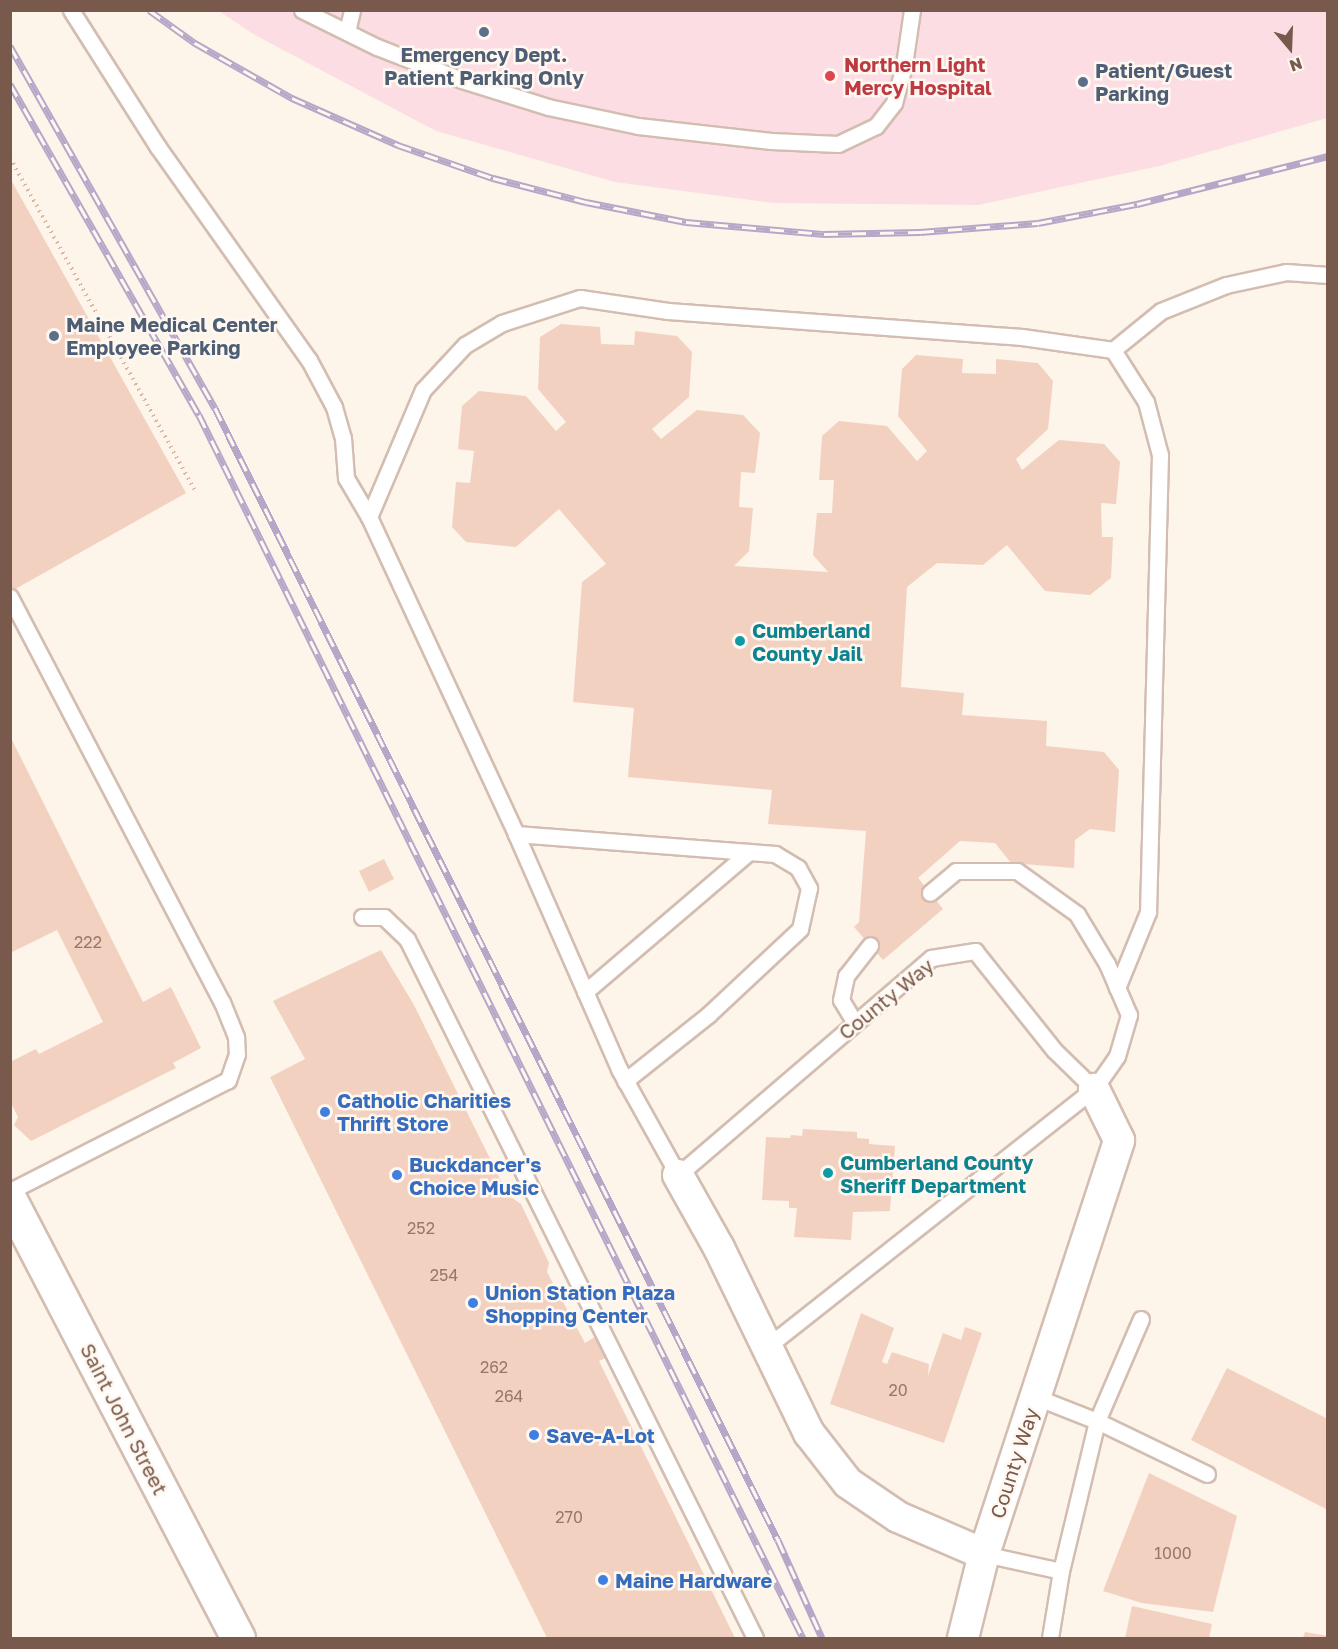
<!DOCTYPE html>
<style>
body{margin:0}
#map{position:relative;width:1338px;height:1649px;overflow:hidden;background:#fdf4ea;font-family:"Golos Text",sans-serif}
div>[style]{position:absolute}
[style*='--x']{left:calc(var(--x)*1px);top:calc(var(--y)*1px);width:calc(var(--w)*1px);rotate:calc(var(--a)*1deg)}
.medical>*{inset:0;background:#fbdde3}
.building>*{inset:0;background:#f3d1c1}
.path>*{height:4px;margin-top:-2px;transform-origin:0;background:repeating-linear-gradient(90deg,#d9b4a3 0 1.5px,transparent 0 6px)}
.roads{filter:drop-shadow(2px 0 #d3bdb1) drop-shadow(-2px 0 #d3bdb1) drop-shadow(0 2px #d3bdb1) drop-shadow(0 -2px #d3bdb1)}
.lane>*{height:15px;margin:-7.5px;padding:0 7.5px;transform-origin:7.5px;border-radius:7.5px;background:#fff}
.street>*{height:30px;margin:-15px;padding:0 15px;transform-origin:15px;border-radius:15px;background:#fff}
.secondary>*{height:33px;margin:-16.5px;padding:0 16.5px;transform-origin:16.5px;border-radius:16.5px;background:#fff}
.rail>*{height:7px;margin-top:-3.5px;transform-origin:0;background:repeating-linear-gradient(90deg,#fff8f1 0 14px,#b6a7c8 0 28px);box-sizing:border-box;border-block:2px solid #b6a7c8}
.dots>*{width:16px;height:16px;translate:-50% -50%;box-sizing:border-box;border:3px solid #fff8f1;border-radius:50%}
span{translate:-50% -50%;white-space:nowrap;text-align:center;line-height:1.15;-webkit-text-stroke:5px #fff8f1;paint-order:stroke}
.number-label{font-size:16px;color:#987769}
.number-label span{-webkit-text-stroke-width:0}
.service-label{font-size:20px;color:#4e5e75;font-weight:700}
.left{translate:0 -50%;text-align:left}
.health-label{font-size:20px;color:#be3a42;font-weight:700}
.culture-label{font-size:20px;color:#0d838f;font-weight:700}
.street-label{font-size:20px;color:#79594c}
.shop-label{font-size:20px;color:#366cbe;font-weight:700}
.frame{position:absolute;inset:0;border:12px solid #79594c;pointer-events:none}
.north{position:absolute;left:1260px;top:18px;width:60px;height:60px;-webkit-text-stroke:4px #fff8f1;paint-order:stroke;rotate:161deg;font-size:16px;font-weight:700;line-height:24px;text-align:center;color:#79594c}
.north::after{content:'';display:block;margin:auto;width:21px;height:27px;background:#79594c;clip-path:polygon(50% 0,100% 100%,50% 72%,0 100%)}
</style>
<div id="map">
<div class="medical">
<i style="clip-path:polygon(219px 11px,1327px 11px,1327px 118px,1159px 166px,978px 205px,773px 203px,615px 182px,436px 131px,255px 35px)"></i>
</div>
<div class="building">
<i style="clip-path:polygon(10px 178px,186px 493px,10px 592px)"></i>
<i style="clip-path:polygon(561px 324px,600px 327px,601px 344px,634px 345px,635px 331px,677px 336px,692px 352px,689px 397px,652px 429px,661px 439px,697px 410px,743px 415px,760px 433px,755px 473px,741px 472px,739px 507px,753px 508px,749px 551px,734px 566px,828px 572px,813px 555px,817px 513px,832px 513px,834px 480px,819px 480px,822px 436px,839px 421px,887px 426px,917px 461px,927px 451px,898px 416px,902px 369px,916px 355px,963px 359px,962px 373px,996px 374px,996px 359px,1038px 363px,1053px 381px,1048px 429px,1016px 459px,1022px 470px,1059px 440px,1104px 444px,1120px 462px,1116px 504px,1101px 503px,1102px 537px,1113px 537px,1111px 578px,1090px 595px,1045px 591px,1007px 545px,983px 565px,937px 563px,907px 587px,901px 687px,964px 693px,962px 715px,1047px 721px,1046px 746px,1104px 752px,1119px 770px,1115px 832px,1090px 829px,1075px 840px,1074px 868px,1011px 863px,995px 843px,960px 841px,918px 878px,943px 909px,883px 960px,854px 927px,859px 922px,866px 831px,768px 824px,772px 790px,628px 777px,634px 708px,573px 702px,582px 582px,606px 564px,559px 509px,516px 547px,466px 542px,452px 527px,456px 482px,470px 483px,474px 451px,458px 449px,462px 406px,479px 391px,526px 396px,556px 431px,566px 422px,538px 389px,540px 337px)"></i>
<i style="clip-path:polygon(10px 736px,143px 1002px,171px 987px,201px 1048px,173px 1063px,176px 1068px,31px 1141px,14px 1125px,18px 1117px,10px 1101px,10px 1062px,36px 1049px,39px 1054px,103px 1022px,57px 930px,10px 953px)"></i>
<i style="clip-path:polygon(384px 859px,394px 879px,369px 892px,359px 871px)"></i>
<i style="clip-path:polygon(381px 950px,414px 1005px,508px 1195px,521px 1204px,549px 1263px,547px 1272px,585px 1343px,598px 1335px,610px 1356px,599px 1361px,735px 1638px,547px 1638px,270px 1077px,305px 1059px,273px 1001px)"></i>
<i style="clip-path:polygon(803px 1129px,857px 1132px,857px 1138px,869px 1139px,869px 1144px,895px 1146px,890px 1211px,853px 1212px,851px 1240px,794px 1237px,797px 1208px,789px 1208px,789px 1201px,762px 1200px,766px 1137px,790px 1138px,791px 1135px,802px 1136px)"></i>
<i style="clip-path:polygon(861px 1313px,894px 1328px,882px 1362px,887px 1364px,892px 1352px,929px 1364px,928px 1376px,943px 1333px,961px 1340px,965px 1327px,982px 1333px,944px 1443px,830px 1404px)"></i>
<i style="clip-path:polygon(1227px 1368px,1328px 1419px,1328px 1510px,1191px 1440px)"></i>
<i style="clip-path:polygon(1149px 1473px,1237px 1516px,1213px 1612px,1142px 1603px,1103px 1591px)"></i>
<i style="clip-path:polygon(1132px 1606px,1212px 1624px,1209px 1638px,1125px 1638px)"></i>
<i style="clip-path:polygon(1305px 1632px,1328px 1636px,1328px 1638px,1303px 1638px)"></i>
</div>
<div class="path">
<i style="--x:10;--y:158;--w:379;--a:60.9"></i>
</div>
<div class="roads">
<div class="lane">
<i style="--x:71;--y:10;--w:162;--a:57.6"></i>
<i style="--x:158;--y:147;--w:261;--a:54.7"></i>
<i style="--x:309;--y:360;--w:53;--a:62"></i>
<i style="--x:334;--y:407;--w:32;--a:74"></i>
<i style="--x:343;--y:438;--w:40;--a:85.7"></i>
<i style="--x:346;--y:478;--w:45;--a:59.5"></i>
<i style="--x:369;--y:517;--w:349;--a:65.1"></i>
<i style="--x:516;--y:834;--w:257;--a:66.3"></i>
<i style="--x:619;--y:1069;--w:121;--a:60.9"></i>
<i style="--x:678;--y:1175;--w:333;--a:-40.6"></i>
<i style="--x:931;--y:958;--w:45;--a:-9"></i>
<i style="--x:975;--y:951;--w:127;--a:51.4"></i>
<i style="--x:1054;--y:1050;--w:56;--a:44.3"></i>
<i style="--x:302;--y:10;--w:84;--a:26.3"></i>
<i style="--x:377;--y:47;--w:91;--a:21.2"></i>
<i style="--x:462;--y:80;--w:90;--a:17.4"></i>
<i style="--x:548;--y:107;--w:92;--a:11.9"></i>
<i style="--x:638;--y:126;--w:134;--a:6.4"></i>
<i style="--x:771;--y:141;--w:67;--a:2.6"></i>
<i style="--x:838;--y:144;--w:42;--a:-25.3"></i>
<i style="--x:876;--y:126;--w:29;--a:-52"></i>
<i style="--x:894;--y:103;--w:39;--a:-75"></i>
<i style="--x:904;--y:65;--w:56;--a:-81.7"></i>
<i style="--x:347;--y:32;--w:23;--a:-77"></i>
<i style="--x:1113;--y:350;--w:62;--a:-39.1"></i>
<i style="--x:1161;--y:311;--w:70;--a:-21.8"></i>
<i style="--x:1226;--y:285;--w:61;--a:-12.2"></i>
<i style="--x:1286;--y:272;--w:42;--a:4.1"></i>
<i style="--x:369;--y:517;--w:138;--a:-67"></i>
<i style="--x:423;--y:390;--w:62;--a:-47"></i>
<i style="--x:465;--y:345;--w:43;--a:-30.7"></i>
<i style="--x:502;--y:323;--w:82;--a:-17.8"></i>
<i style="--x:580;--y:298;--w:89;--a:8.4"></i>
<i style="--x:668;--y:311;--w:355;--a:4.2"></i>
<i style="--x:1022;--y:337;--w:92;--a:8.1"></i>
<i style="--x:1113;--y:350;--w:62;--a:57.6"></i>
<i style="--x:1146;--y:402;--w:55;--a:75.2"></i>
<i style="--x:1160;--y:455;--w:457;--a:91.5"></i>
<i style="--x:1148;--y:912;--w:82;--a:112.2"></i>
<i style="--x:10;--y:597;--w:457;--a:62.4"></i>
<i style="--x:222;--y:1002;--w:38;--a:68"></i>
<i style="--x:236;--y:1037;--w:17;--a:87"></i>
<i style="--x:237;--y:1054;--w:28;--a:109"></i>
<i style="--x:228;--y:1080;--w:245;--a:153"></i>
<i style="--x:516;--y:834;--w:260;--a:4.4"></i>
<i style="--x:775;--y:854;--w:27;--a:31"></i>
<i style="--x:798;--y:868;--w:23;--a:61"></i>
<i style="--x:809;--y:888;--w:42;--a:102.4"></i>
<i style="--x:800;--y:929;--w:126;--a:136.9"></i>
<i style="--x:708;--y:1015;--w:106;--a:141.5"></i>
<i style="--x:362;--y:917;--w:22;--a:0"></i>
<i style="--x:384;--y:917;--w:32;--a:44"></i>
<i style="--x:407;--y:939;--w:781;--a:63.53"></i>
<i style="--x:585;--y:992;--w:216;--a:-40.5"></i>
<i style="--x:855;--y:1023;--w:27;--a:-121"></i>
<i style="--x:841;--y:1000;--w:25;--a:-78"></i>
<i style="--x:846;--y:976;--w:39;--a:-52"></i>
<i style="--x:768;--y:1346;--w:415;--a:-38.3"></i>
<i style="--x:1094;--y:1089;--w:40;--a:-55.1"></i>
<i style="--x:1117;--y:1056;--w:43;--a:-73.7"></i>
<i style="--x:1129;--y:1015;--w:56;--a:-113.3"></i>
<i style="--x:1107;--y:964;--w:58;--a:-121"></i>
<i style="--x:1077;--y:914;--w:74;--a:-144.4"></i>
<i style="--x:1017;--y:871;--w:61;--a:180"></i>
<i style="--x:956;--y:871;--w:34;--a:140"></i>
<i style="--x:1036;--y:1397;--w:66;--a:21.5"></i>
<i style="--x:1097;--y:1421;--w:111;--a:-66.7"></i>
<i style="--x:984;--y:1554;--w:79;--a:12.4"></i>
<i style="--x:1050;--y:1638;--w:68;--a:-80.7"></i>
<i style="--x:1061;--y:1571;--w:154;--a:-76.5"></i>
<i style="--x:1097;--y:1421;--w:122;--a:25.7"></i>
</div>
<div class="street">
<i style="--x:678;--y:1175;--w:84;--a:60.7"></i>
<i style="--x:719;--y:1248;--w:206;--a:64.1"></i>
<i style="--x:809;--y:1433;--w:63;--a:52"></i>
<i style="--x:848;--y:1483;--w:60;--a:34.2"></i>
<i style="--x:898;--y:1517;--w:94;--a:23.3"></i>
<i style="--x:963;--y:1638;--w:87;--a:-76"></i>
<i style="--x:984;--y:1554;--w:435;--a:-71.9"></i>
<i style="--x:1119;--y:1140;--w:57;--a:-116.1"></i>
</div>
<div class="secondary">
<i style="--x:10;--y:1200;--w:494;--a:62.5"></i>
</div>
</div>
<div class="rail">
<i style="--x:149;--y:10;--w:57;--a:35.7"></i>
<i style="--x:195;--y:43;--w:112;--a:29.6"></i>
<i style="--x:292;--y:98;--w:116;--a:23.9"></i>
<i style="--x:398;--y:145;--w:101;--a:19.2"></i>
<i style="--x:493;--y:178;--w:96;--a:14.5"></i>
<i style="--x:586;--y:202;--w:102;--a:11.3"></i>
<i style="--x:686;--y:222;--w:139;--a:5"></i>
<i style="--x:824;--y:234;--w:96;--a:-1.2"></i>
<i style="--x:920;--y:232;--w:118;--a:-4.4"></i>
<i style="--x:1038;--y:223;--w:101;--a:-10.9"></i>
<i style="--x:1137;--y:204;--w:197;--a:-14.1"></i>
<i style="--x:10;--y:46;--w:416;--a:60.5"></i>
<i style="--x:215;--y:408;--w:1264;--a:63.56"></i>
<i style="--x:778;--y:1540;--w:107;--a:65.8"></i>
<i style="--x:10;--y:84;--w:381;--a:60.3"></i>
<i style="--x:199;--y:415;--w:1364;--a:63.72"></i>
</div>
<div class="dots">
<i style="left:484px;top:32px;background:#5c6f8a"></i>
<i style="left:830px;top:76px;background:#e0444e"></i>
<i style="left:1083px;top:82px;background:#5c6f8a"></i>
<i style="left:54px;top:336px;background:#5c6f8a"></i>
<i style="left:740px;top:641px;background:#0f9aa8"></i>
<i style="left:325px;top:1112px;background:#3f7fe0"></i>
<i style="left:828px;top:1173px;background:#0f9aa8"></i>
<i style="left:397px;top:1175px;background:#3f7fe0"></i>
<i style="left:473px;top:1303px;background:#3f7fe0"></i>
<i style="left:534px;top:1435px;background:#3f7fe0"></i>
<i style="left:603px;top:1580px;background:#3f7fe0"></i>
</div>
<div class="number-label">
<span style="left:88px;top:942px">222</span>
<span style="left:421px;top:1228px">252</span>
<span style="left:444px;top:1275px">254</span>
<span style="left:494px;top:1367px">262</span>
<span style="left:898px;top:1390px">20</span>
<span style="left:509px;top:1396px">264</span>
<span style="left:569px;top:1517px">270</span>
<span style="left:1173px;top:1553px">1000</span>
</div>
<div class="service-label">
<span style="left:484px;top:66px">Emergency Dept.<br>Patient Parking Only</span>
<span class="left" style="left:1095px;top:82px">Patient/Guest<br>Parking</span>
<span class="left" style="left:66px;top:336px">Maine Medical Center<br>Employee Parking</span>
</div>
<div class="health-label">
<span class="left" style="left:844px;top:76px">Northern Light<br>Mercy Hospital</span>
</div>
<div class="culture-label">
<span class="left" style="left:752px;top:642px">Cumberland<br>County Jail</span>
<span class="left" style="left:840px;top:1174px">Cumberland County<br>Sheriff Department</span>
</div>
<div class="street-label">
<span style="left:886px;top:999px;rotate:-39deg">County Way</span>
<span style="left:124px;top:1419px;rotate:63deg">Saint John Street</span>
<span style="left:1014px;top:1463px;rotate:-72deg">County Way</span>
</div>
<div class="shop-label">
<span class="left" style="left:337px;top:1112px">Catholic Charities<br>Thrift Store</span>
<span class="left" style="left:409px;top:1176px">Buckdancer's<br>Choice Music</span>
<span class="left" style="left:485px;top:1304px">Union Station Plaza<br>Shopping Center</span>
<span class="left" style="left:546px;top:1435px">Save-A-Lot</span>
<span class="left" style="left:615px;top:1580px">Maine Hardware</span>
</div>
<div class="frame"></div>
<div class="north">N</div>
</div>
